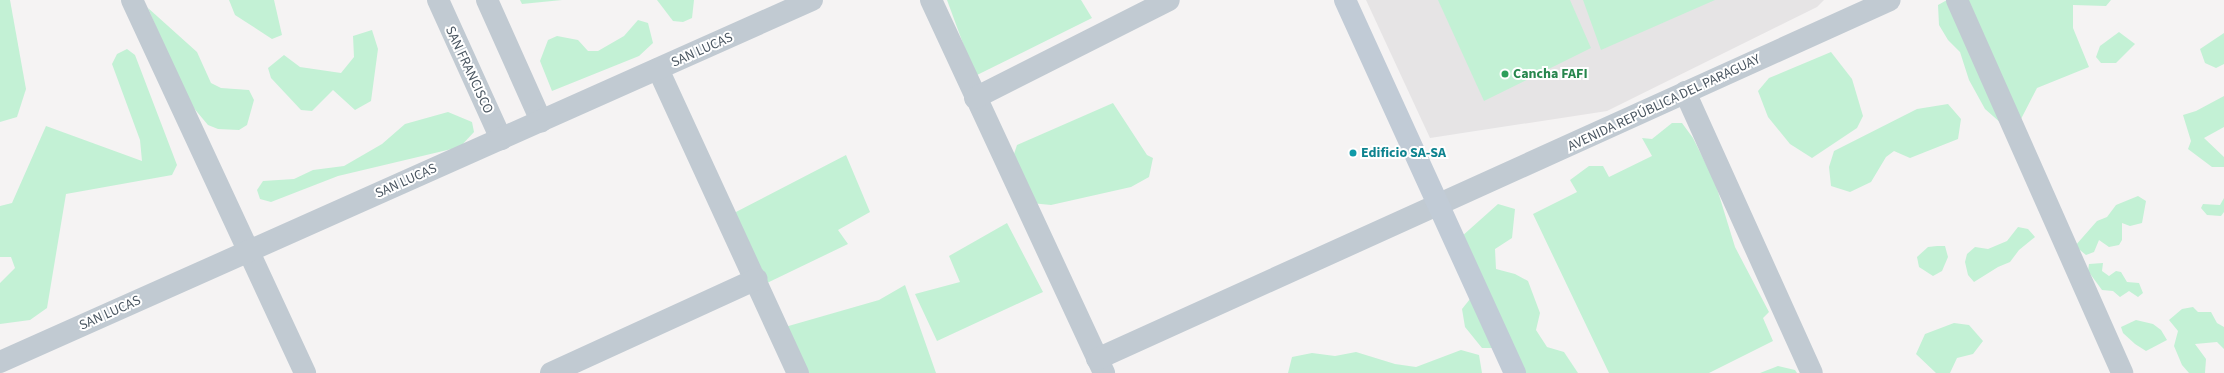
<!DOCTYPE html>
<meta charset="utf-8">
<style>
body{margin:0}
#map{position:relative;width:2224px;height:373px;overflow:hidden;background:#f5f3f3;font-family:"Source Sans 3",sans-serif}
div>[style]{position:absolute}
[style*='--x']{left:calc(var(--x)*1px);top:calc(var(--y)*1px);width:calc(var(--w)*1px);rotate:calc(var(--a)*1deg)}
.education>*{inset:0;background:#e6e4e5}
.green>*{inset:0;background:#c3f1d5}
.street>*{height:22px;margin:-11px;padding:0 11px;transform-origin:11px;border-radius:11px;background:#c1cad2}
.secondary>*{height:22px;margin:-11px;padding:0 11px;transform-origin:11px;border-radius:11px;background:#c1cbd6}
.dots>*{width:11px;height:11px;translate:-50% -50%;box-sizing:border-box;border:2px solid #fff;border-radius:50%}
span{translate:-50% -50%;white-space:nowrap;text-align:center;line-height:1.15;-webkit-text-stroke:4px #fff;paint-order:stroke}
.street-label{font-size:14px;color:#4a5661}
.leisure-label{font-size:14px;color:#27864d;font-weight:700}
.left{translate:0 -50%;text-align:left}
.culture-label{font-size:14px;color:#0d838f;font-weight:700}
</style>
<div id="map">
<div class="education">
<i style="clip-path:polygon(1366px 0,1824px 0,1817px 7px,1607px 111px,1430px 138px)"></i>
</div>
<div class="green">
<i style="clip-path:polygon(0 0,10px 0,26px 89px,17px 117px,0 122px)"></i>
<i style="clip-path:polygon(229px 0,274px 0,282px 35px,272px 39px,235px 15px)"></i>
<i style="clip-path:polygon(520px 0,562px 0,522px 4px)"></i>
<i style="clip-path:polygon(657px 0,694px 0,692px 18px,683px 22px,673px 21px)"></i>
<i style="clip-path:polygon(947px 0,1081px 0,1092px 18px,975px 76px)"></i>
<i style="clip-path:polygon(1438px 0,1570px 0,1591px 48px,1484px 101px)"></i>
<i style="clip-path:polygon(1583px 0,1715px 0,1601px 50px)"></i>
<i style="clip-path:polygon(1947px 0,2111px 0,2106px 6px,2073px 5px,2073px 28px,2089px 67px,2037px 88px,2021px 119px,2002px 124px,1985px 109px,1969px 80px,1960px 52px,1948px 40px,1939px 25px,1938px 5px)"></i>
<i style="clip-path:polygon(148px 8px,197px 52px,211px 83px,221px 88px,249px 90px,254px 100px,247px 125px,239px 130px,218px 129px,208px 125px,187px 100px)"></i>
<i style="clip-path:polygon(638px 20px,648px 23px,653px 43px,639px 56px,552px 91px,540px 61px,548px 40px,557px 36px,578px 40px,588px 51px,598px 51px,624px 36px)"></i>
<i style="clip-path:polygon(372px 30px,378px 49px,371px 101px,355px 110px,333px 90px,312px 111px,301px 110px,271px 78px,268px 68px,284px 55px,300px 67px,341px 73px,354px 57px,353px 36px)"></i>
<i style="clip-path:polygon(2119px 32px,2135px 44px,2116px 63px,2101px 63px,2096px 57px,2100px 46px)"></i>
<i style="clip-path:polygon(2224px 33px,2224px 64px,2216px 68px,2205px 63px,2200px 49px)"></i>
<i style="clip-path:polygon(127px 49px,135px 55px,177px 165px,172px 175px,66px 194px,47px 308px,30px 320px,0 324px,0 283px,15px 268px,11px 257px,0 257px,0 206px,12px 203px,46px 126px,142px 161px,140px 140px,112px 64px,117px 54px)"></i>
<i style="clip-path:polygon(1831px 52px,1852px 79px,1863px 116px,1857px 128px,1812px 158px,1790px 144px,1768px 117px,1758px 91px,1769px 78px)"></i>
<i style="clip-path:polygon(2224px 96px,2224px 127px,2204px 138px,2224px 157px,2224px 167px,2212px 167px,2188px 149px,2191px 141px,2183px 115px,2196px 111px)"></i>
<i style="clip-path:polygon(1113px 103px,1147px 155px,1153px 158px,1149px 177px,1131px 187px,1051px 205px,1031px 203px,1010px 166px,1017px 145px)"></i>
<i style="clip-path:polygon(1948px 104px,1961px 119px,1958px 139px,1910px 158px,1894px 151px,1886px 157px,1871px 182px,1850px 192px,1831px 186px,1829px 167px,1834px 151px,1917px 109px)"></i>
<i style="clip-path:polygon(448px 112px,472px 122px,474px 132px,460px 147px,338px 176px,271px 202px,260px 199px,257px 190px,263px 181px,294px 179px,313px 170px,344px 166px,382px 144px,405px 124px)"></i>
<i style="clip-path:polygon(1672px 123px,1682px 123px,1693px 138px,1715px 182px,1735px 247px,1769px 312px,1763px 318px,1773px 341px,1709px 373px,1609px 373px,1533px 214px,1577px 192px,1570px 180px,1589px 166px,1603px 166px,1609px 177px,1652px 156px,1642px 138px,1652px 139px)"></i>
<i style="clip-path:polygon(846px 155px,870px 212px,838px 230px,848px 244px,767px 283px,734px 213px)"></i>
<i style="clip-path:polygon(2138px 196px,2146px 201px,2142px 223px,2130px 226px,2122px 223px,2122px 240px,2119px 245px,2109px 247px,2099px 240px,2094px 252px,2086px 255px,2075px 246px,2097px 221px,2107px 217px,2116px 205px)"></i>
<i style="clip-path:polygon(2224px 198px,2224px 212px,2221px 216px,2207px 215px,2201px 208px,2203px 204px,2220px 205px)"></i>
<i style="clip-path:polygon(1498px 204px,1515px 209px,1512px 238px,1495px 249px,1496px 269px,1515px 274px,1528px 281px,1540px 313px,1536px 330px,1547px 347px,1564px 352px,1578px 373px,1507px 373px,1496px 348px,1482px 348px,1465px 327px,1462px 309px,1470px 299px,1461px 237px)"></i>
<i style="clip-path:polygon(1007px 223px,1043px 292px,937px 341px,915px 294px,960px 282px,949px 256px)"></i>
<i style="clip-path:polygon(2018px 227px,2028px 229px,2035px 237px,2019px 250px,2010px 262px,1998px 267px,1974px 282px,1968px 275px,1965px 262px,1967px 254px,1975px 247px,1988px 249px,2007px 241px)"></i>
<i style="clip-path:polygon(1937px 246px,1945px 246px,1948px 257px,1942px 271px,1933px 276px,1919px 267px,1917px 257px,1928px 247px)"></i>
<i style="clip-path:polygon(2103px 263px,2102px 271px,2109px 276px,2116px 271px,2121px 272px,2127px 282px,2139px 283px,2143px 293px,2138px 297px,2129px 291px,2120px 297px,2113px 291px,2102px 290px,2088px 271px,2089px 264px)"></i>
<i style="clip-path:polygon(905px 285px,936px 373px,805px 373px,785px 327px,879px 300px)"></i>
<i style="clip-path:polygon(2193px 307px,2198px 312px,2211px 312px,2217px 323px,2224px 327px,2224px 349px,2217px 342px,2195px 344px,2206px 359px,2205px 373px,2189px 373px,2182px 365px,2174px 346px,2178px 331px,2169px 320px,2182px 309px)"></i>
<i style="clip-path:polygon(2136px 320px,2153px 324px,2161px 330px,2167px 340px,2146px 351px,2135px 344px,2123px 333px,2121px 327px)"></i>
<i style="clip-path:polygon(1954px 323px,1969px 325px,1983px 341px,1973px 354px,1957px 358px,1950px 373px,1936px 373px,1916px 354px,1925px 334px)"></i>
<i style="clip-path:polygon(1461px 350px,1479px 355px,1482px 373px,1288px 373px,1292px 357px,1312px 353px,1335px 356px,1356px 352px,1395px 364px,1416px 367px)"></i>
<i style="clip-path:polygon(1778px 366px,1795px 370px,1797px 373px,1760px 373px)"></i>
</div>
<div class="street">
<i style="--x:132;--y:0;--w:411;--a:65.1"></i>
<i style="--x:438;--y:0;--w:153;--a:65.6"></i>
<i style="--x:487;--y:0;--w:133;--a:65.9"></i>
<i style="--x:931;--y:0;--w:411;--a:65.1"></i>
<i style="--x:1957;--y:0;--w:408;--a:66.1"></i>
<i style="--x:658;--y:69;--w:335;--a:65.3"></i>
<i style="--x:1685;--y:92;--w:308;--a:65.7"></i>
<i style="--x:975;--y:98;--w:217;--a:-26.8"></i>
<i style="--x:1097;--y:359;--w:870;--a:-24.36"></i>
<i style="--x:0;--y:362;--w:889;--a:-24.03"></i>
<i style="--x:551;--y:373;--w:226;--a:-24.6"></i>
</div>
<div class="secondary">
<i style="--x:1345;--y:0;--w:410;--a:65.5"></i>
</div>
<div class="dots">
<i style="left:1505px;top:74px;background:#2e9e5b"></i>
<i style="left:1353px;top:153px;background:#0f9aa8"></i>
</div>
<div class="street-label">
<span style="left:702px;top:50px;rotate:-24deg">SAN LUCAS</span>
<span style="left:469px;top:70px;rotate:65deg">SAN FRANCISCO</span>
<span style="left:1664px;top:103px;rotate:-25deg">AVENIDA REPÚBLICA DEL PARAGUAY</span>
<span style="left:406px;top:181px;rotate:-24deg">SAN LUCAS</span>
<span style="left:110px;top:313px;rotate:-24deg">SAN LUCAS</span>
</div>
<div class="leisure-label">
<span class="left" style="left:1513px;top:74px">Cancha FAFI</span>
</div>
<div class="culture-label">
<span class="left" style="left:1361px;top:153px">Edificio SA-SA</span>
</div>
</div>
